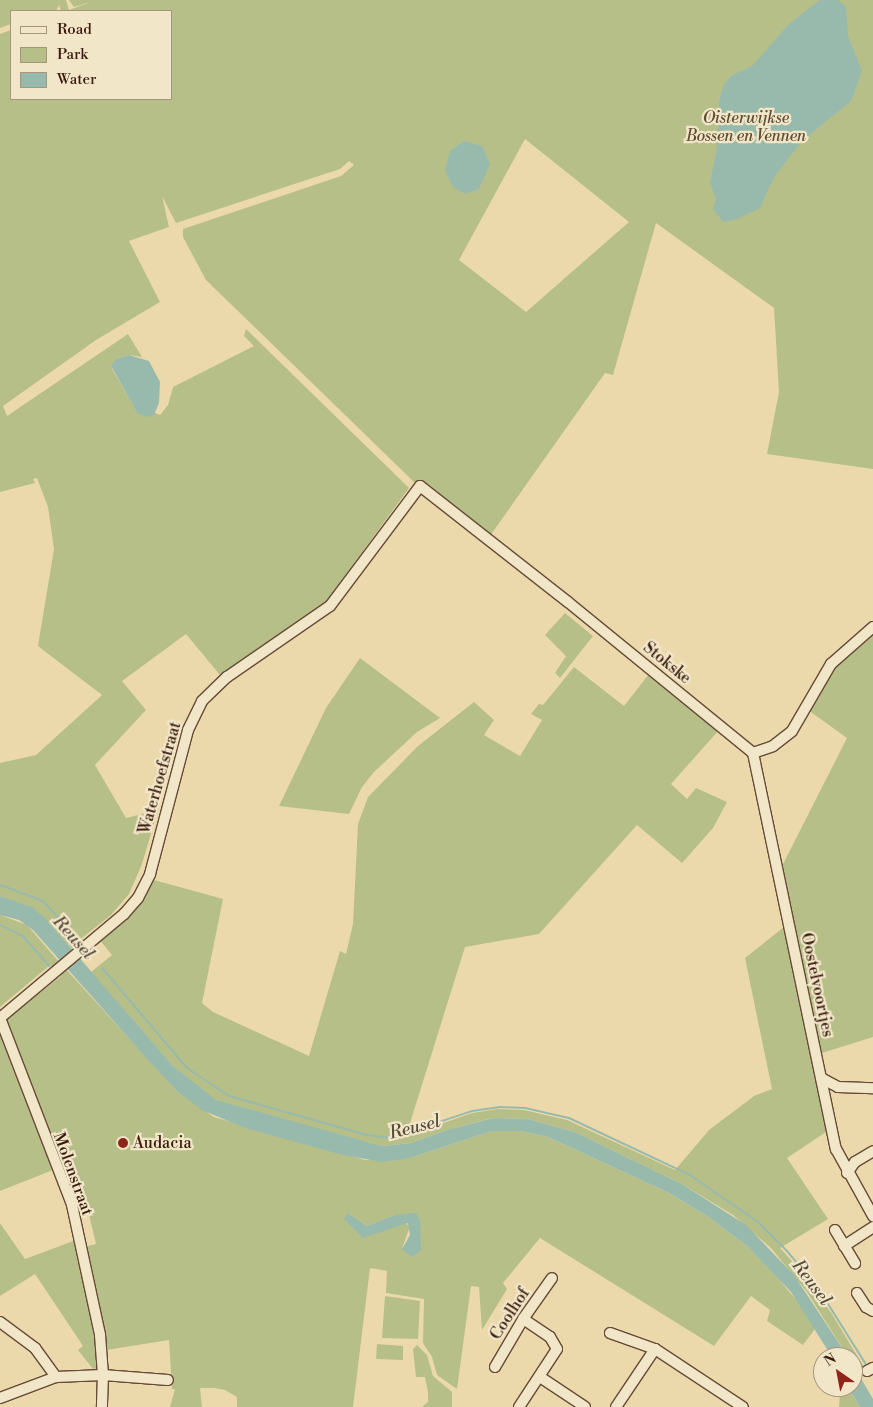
<!DOCTYPE html>
<style>
body{margin:0}
#map{position:relative;width:873px;height:1407px;overflow:hidden;background:#ebd9ac;font-family:"Libre Bodoni",serif}
div>[style]{position:absolute}
[style*='--x']{left:calc(var(--x)*1px);top:calc(var(--y)*1px);width:calc(var(--w)*1px);rotate:calc(var(--a)*1deg)}
.green>*{inset:0;background:#b7bf89}
.water>*{inset:0;background:#98baac}
.stream>*{height:2px;margin:-1px;padding:0 1px;transform-origin:1px;border-radius:1px;background:#98baac}
.roads{filter:drop-shadow(1px 0 #664a36) drop-shadow(-1px 0 #664a36) drop-shadow(0 1px #664a36) drop-shadow(0 -1px #664a36)}
.minor>*{height:10px;margin:-5px;padding:0 5px;transform-origin:5px;border-radius:5px;background:#f2e6c9}
.dots>*{width:14px;height:14px;translate:-50% -50%;box-sizing:border-box;border:2px solid #f2e6c9;border-radius:50%}
span{translate:-50% -50%;white-space:nowrap;text-align:center;line-height:1.15;-webkit-text-stroke:4.5px #f2e6c9;paint-order:stroke}
.park-label{font-size:16px;color:#5f4c33;font-style:italic}
.street-label{font-size:16px;color:#391b0e}
.poi-label{font-size:16px;color:#391b0e}
.left{translate:0 -50%;text-align:left}
.water-label{font-size:18px;color:#564b3d;font-style:italic}
.legend{position:absolute;left:10px;top:10px;width:162px;height:90px;box-sizing:border-box;background:#f2e6c9;border:1px solid #a8957e;margin:0;padding:6px 9px;list-style:none;font-size:15px;color:#391b0e}
.legend li{display:flex;align-items:center;gap:10px;height:25px}
.legend b{width:25px;border:1px solid #a8957e}
.north{position:absolute;left:813px;top:1347px;width:50px;height:50px;box-sizing:border-box;background:#f2e6c9;border:1px solid #a8957e;border-radius:50%;rotate:327deg;font-size:14px;font-weight:700;line-height:20px;text-align:center;color:#391b0e}
.north::after{content:'';display:block;margin:auto;width:18px;height:22px;background:#8f2418;clip-path:polygon(50% 0,100% 100%,50% 72%,0 100%)}
</style>
<div id="map">
<div class="green">
<i style="clip-path:polygon(evenodd,0 0,66px 0,69px 10px,91px 2px,74px 7px,69px 0,873px 0,873px 469px,767px 454px,779px 392px,774px 308px,656px 223px,613px 375px,605px 373px,490px 536px,421px 483px,414px 482px,206px 280px,183px 237px,183px 229px,341px 176px,354px 165px,349px 161px,340px 169px,176px 223px,162px 196px,169px 227px,129px 241px,160px 302px,96px 340px,3px 406px,7px 416px,128px 334px,142px 357px,129px 355px,116px 359px,112px 369px,132px 403px,160px 415px,168px 405px,173px 387px,254px 346px,244px 336px,246px 329px,409px 488px,325px 603px,313px 614px,220px 675px,186px 634px,122px 681px,146px 710px,95px 765px,126px 818px,158px 810px,142px 864px,129px 894px,111px 915px,77px 942px,80px 946px,74px 951px,37px 911px,0 896px,0 763px,36px 755px,102px 695px,38px 646px,54px 549px,48px 507px,37px 478px,33px 479px,35px 483px,0 492px,0 34px,11px 30px,11px 99px,171px 99px,171px 11px,61px 11px,59px 5px,56px 11px,11px 11px,11px 24px,0 28px,0 0,525px 139px,629px 222px,526px 312px,459px 260px,525px 139px)"></i>
<i style="clip-path:polygon(565px 613px,593px 636px,560px 678px,555px 673px,566px 656px,545px 635px)"></i>
<i style="clip-path:polygon(873px 633px,873px 1037px,822px 1053px,782px 866px,847px 738px,808px 710px,831px 670px)"></i>
<i style="clip-path:polygon(360px 658px,440px 718px,417px 732px,374px 772px,362px 787px,349px 814px,279px 806px,326px 708px)"></i>
<i style="clip-path:polygon(574px 667px,624px 706px,649px 674px,720px 729px,671px 784px,687px 799px,696px 788px,727px 802px,713px 828px,682px 863px,637px 825px,539px 934px,465px 947px,406px 1136px,472px 1113px,498px 1109px,524px 1110px,567px 1120px,675px 1170px,709px 1130px,754px 1096px,772px 1089px,745px 958px,784px 927px,829px 1130px,787px 1158px,828px 1219px,780px 1248px,802px 1272px,832px 1314px,865px 1369px,858px 1374px,853px 1357px,848px 1357px,807px 1292px,771px 1248px,733px 1215px,682px 1184px,575px 1132px,528px 1119px,492px 1118px,447px 1130px,411px 1143px,382px 1146px,225px 1104px,208px 1096px,173px 1066px,91px 972px,112px 955px,99px 939px,137px 903px,187px 751px,154px 880px,223px 899px,202px 1003px,213px 1012px,309px 1056px,340px 951px,346px 954px,353px 924px,358px 824px,368px 797px,418px 746px,474px 702px,494px 720px,484px 735px,520px 756px,542px 720px,531px 714px,539px 704px,543px 705px)"></i>
<i style="clip-path:polygon(0 915px,27px 925px,60px 963px,53px 968px,50px 965px,0 1007px)"></i>
<i style="clip-path:polygon(evenodd,64px 967px,179px 1093px,214px 1117px,365px 1160px,410px 1158px,492px 1131px,521px 1131px,548px 1137px,669px 1193px,707px 1216px,747px 1246px,775px 1275px,799px 1303px,815px 1329px,803px 1345px,767px 1321px,770px 1310px,751px 1296px,714px 1346px,540px 1238px,503px 1283px,507px 1289px,482px 1330px,479px 1287px,471px 1286px,457px 1389px,437px 1375px,432px 1357px,423px 1343px,424px 1299px,386px 1293px,387px 1271px,370px 1268px,353px 1407px,237px 1407px,237px 1397px,225px 1390px,214px 1388px,200px 1388px,202px 1407px,170px 1407px,175px 1389px,172px 1389px,169px 1340px,106px 1350px,84px 1247px,96px 1244px,87px 1206px,76px 1209px,5px 1021px,61px 976px,58px 973px,64px 967px,348px 1213px,367px 1226px,394px 1215px,420px 1220px,418px 1235px,402px 1249px,410px 1226px,404px 1223px,363px 1237px,348px 1213px)"></i>
<i style="clip-path:polygon(0 1026px,53px 1170px,0 1191px)"></i>
<i style="clip-path:polygon(0 1223px,25px 1259px,76px 1240px,97px 1344px,97px 1368px,93px 1369px,78px 1350px,83px 1346px,35px 1274px,0 1296px)"></i>
<i style="clip-path:polygon(385px 1296px,420px 1301px,418px 1339px,382px 1338px)"></i>
<i style="clip-path:polygon(377px 1344px,403px 1346px,403px 1360px,376px 1359px)"></i>
<i style="clip-path:polygon(417px 1345px,427px 1355px,433px 1376px,452px 1392px,452px 1407px,422px 1407px,428px 1402px,428px 1392px,425px 1377px,416px 1377px,413px 1349px)"></i>
<i style="clip-path:polygon(848px 1387px,860px 1407px,839px 1407px,840px 1393px)"></i>
</div>
<div class="water">
<i style="clip-path:polygon(820px 0,838px 0,846px 7px,848px 36px,862px 71px,851px 101px,802px 141px,774px 177px,760px 208px,735px 220px,723px 222px,713px 209px,716px 199px,710px 183px,717px 147px,719px 102px,723px 86px,731px 76px,753px 65px,789px 24px)"></i>
<i style="clip-path:polygon(464px 141px,482px 146px,490px 164px,479px 189px,465px 194px,453px 187px,445px 170px,450px 151px)"></i>
<i style="clip-path:polygon(129px 355px,149px 361px,160px 382px,159px 403px,154px 415px,149px 417px,138px 414px,111px 366px,116px 359px)"></i>
<i style="clip-path:polygon(0 896px,32px 907px,44px 917px,173px 1066px,216px 1100px,382px 1146px,411px 1143px,447px 1130px,493px 1118px,528px 1119px,575px 1132px,682px 1184px,746px 1225px,794px 1275px,848px 1357px,832px 1357px,791px 1292px,747px 1246px,707px 1216px,669px 1193px,548px 1137px,521px 1131px,492px 1131px,410px 1158px,382px 1162px,343px 1155px,245px 1128px,202px 1110px,179px 1093px,150px 1062px,33px 930px,19px 920px,0 915px)"></i>
<i style="clip-path:polygon(348px 1213px,367px 1226px,394px 1215px,416px 1213px,420px 1220px,421px 1250px,412px 1257px,402px 1249px,410px 1235px,408px 1223px,363px 1238px,344px 1219px)"></i>
<i style="clip-path:polygon(853px 1365px,873px 1399px,873px 1407px,860px 1407px,848px 1387px,853px 1387px)"></i>
</div>
<div class="stream">
<i style="--x:0;--y:885;--w:46;--a:20.4"></i>
<i style="--x:43;--y:901;--w:52;--a:47.4"></i>
<i style="--x:0;--y:925;--w:25;--a:26"></i>
<i style="--x:23;--y:936;--w:40;--a:49"></i>
<i style="--x:102;--y:968;--w:131;--a:49.6"></i>
<i style="--x:187;--y:1068;--w:50;--a:33.7"></i>
<i style="--x:229;--y:1096;--w:143;--a:15.8"></i>
<i style="--x:367;--y:1135;--w:24;--a:7"></i>
<i style="--x:391;--y:1138;--w:85;--a:-18.4"></i>
<i style="--x:472;--y:1111;--w:27;--a:-8"></i>
<i style="--x:499;--y:1107;--w:26;--a:2"></i>
<i style="--x:525;--y:1108;--w:45;--a:12.8"></i>
<i style="--x:569;--y:1118;--w:134;--a:25.2"></i>
<i style="--x:690;--y:1175;--w:83;--a:34.7"></i>
<i style="--x:758;--y:1222;--w:41;--a:45"></i>
<i style="--x:787;--y:1251;--w:48;--a:50"></i>
<i style="--x:818;--y:1288;--w:89;--a:57.9"></i>
</div>
<div class="roads">
<div class="minor">
<i style="--x:753;--y:753;--w:405;--a:78.2"></i>
<i style="--x:836;--y:1149;--w:77;--a:61.1"></i>
<i style="--x:0;--y:1018;--w:162;--a:-40"></i>
<i style="--x:124;--y:914;--w:21;--a:-49"></i>
<i style="--x:138;--y:898;--w:27;--a:-63"></i>
<i style="--x:150;--y:874;--w:149;--a:-75.2"></i>
<i style="--x:188;--y:730;--w:32;--a:-64"></i>
<i style="--x:202;--y:701;--w:35;--a:-44"></i>
<i style="--x:227;--y:677;--w:125;--a:-34.6"></i>
<i style="--x:330;--y:606;--w:150;--a:-53.1"></i>
<i style="--x:420;--y:486;--w:188;--a:38.1"></i>
<i style="--x:568;--y:602;--w:239;--a:39.2"></i>
<i style="--x:753;--y:753;--w:21;--a:-19"></i>
<i style="--x:773;--y:746;--w:24;--a:-38"></i>
<i style="--x:792;--y:731;--w:78;--a:-59.8"></i>
<i style="--x:831;--y:664;--w:56;--a:-41.4"></i>
<i style="--x:0;--y:1018;--w:200;--a:68.9"></i>
<i style="--x:72;--y:1205;--w:133;--a:77.8"></i>
<i style="--x:100;--y:1335;--w:40;--a:85.7"></i>
<i style="--x:103;--y:1375;--w:65;--a:4.4"></i>
<i style="--x:821;--y:1078;--w:19;--a:28"></i>
<i style="--x:838;--y:1087;--w:35;--a:2"></i>
<i style="--x:847;--y:1173;--w:14;--a:-54"></i>
<i style="--x:855;--y:1162;--w:21;--a:-31"></i>
<i style="--x:835;--y:1230;--w:39;--a:59"></i>
<i style="--x:844;--y:1246;--w:35;--a:-33"></i>
<i style="--x:857;--y:1293;--w:17;--a:57"></i>
<i style="--x:866;--y:1307;--w:8;--a:30"></i>
<i style="--x:0;--y:1322;--w:44;--a:36.6"></i>
<i style="--x:35;--y:1348;--w:36;--a:54"></i>
<i style="--x:610;--y:1333;--w:48;--a:19.6"></i>
<i style="--x:495;--y:1367;--w:56;--a:-59.7"></i>
<i style="--x:523;--y:1319;--w:50;--a:-54.7"></i>
<i style="--x:867;--y:1371;--w:7;--a:-27"></i>
<i style="--x:540;--y:1377;--w:54;--a:33.7"></i>
<i style="--x:0;--y:1398;--w:60;--a:-20.6"></i>
<i style="--x:56;--y:1377;--w:47;--a:-2.4"></i>
<i style="--x:103;--y:1375;--w:32;--a:92"></i>
<i style="--x:519;--y:1407;--w:69;--a:-56.8"></i>
<i style="--x:557;--y:1349;--w:14;--a:-120"></i>
<i style="--x:550;--y:1337;--w:32;--a:-146"></i>
<i style="--x:616;--y:1407;--w:70;--a:-56.1"></i>
<i style="--x:655;--y:1349;--w:105;--a:33.4"></i>
</div>
</div>
<div class="dots">
<i style="left:123px;top:1143px;background:#8f2418"></i>
</div>
<div class="park-label">
<span style="left:746px;top:127px">Oisterwijkse<br>Bossen en Vennen</span>
</div>
<div class="street-label">
<span style="left:667px;top:663px;rotate:39deg">Stokske</span>
<span style="left:160px;top:778px;rotate:-74deg">Waterhoefstraat</span>
<span style="left:817px;top:985px;rotate:78deg">Oostelvoortjes</span>
<span style="left:73px;top:1174px;rotate:70deg">Molenstraat</span>
<span style="left:510px;top:1314px;rotate:-57deg">Coolhof</span>
</div>
<div class="poi-label">
<span class="left" style="left:133px;top:1143px">Audacia</span>
</div>
<div class="water-label">
<span style="left:73px;top:938px;rotate:48deg">Reusel</span>
<span style="left:415px;top:1128px;rotate:-14deg">Reusel</span>
<span style="left:811px;top:1283px;rotate:53deg">Reusel</span>
</div>
<ul class="legend">
<li><b style="height:6px;background:#f2e6c9"></b>Road</li>
<li><b style="height:14px;background:#b7bf89"></b>Park</li>
<li><b style="height:14px;background:#98baac"></b>Water</li>
</ul>
<div class="north">N</div>
</div>
